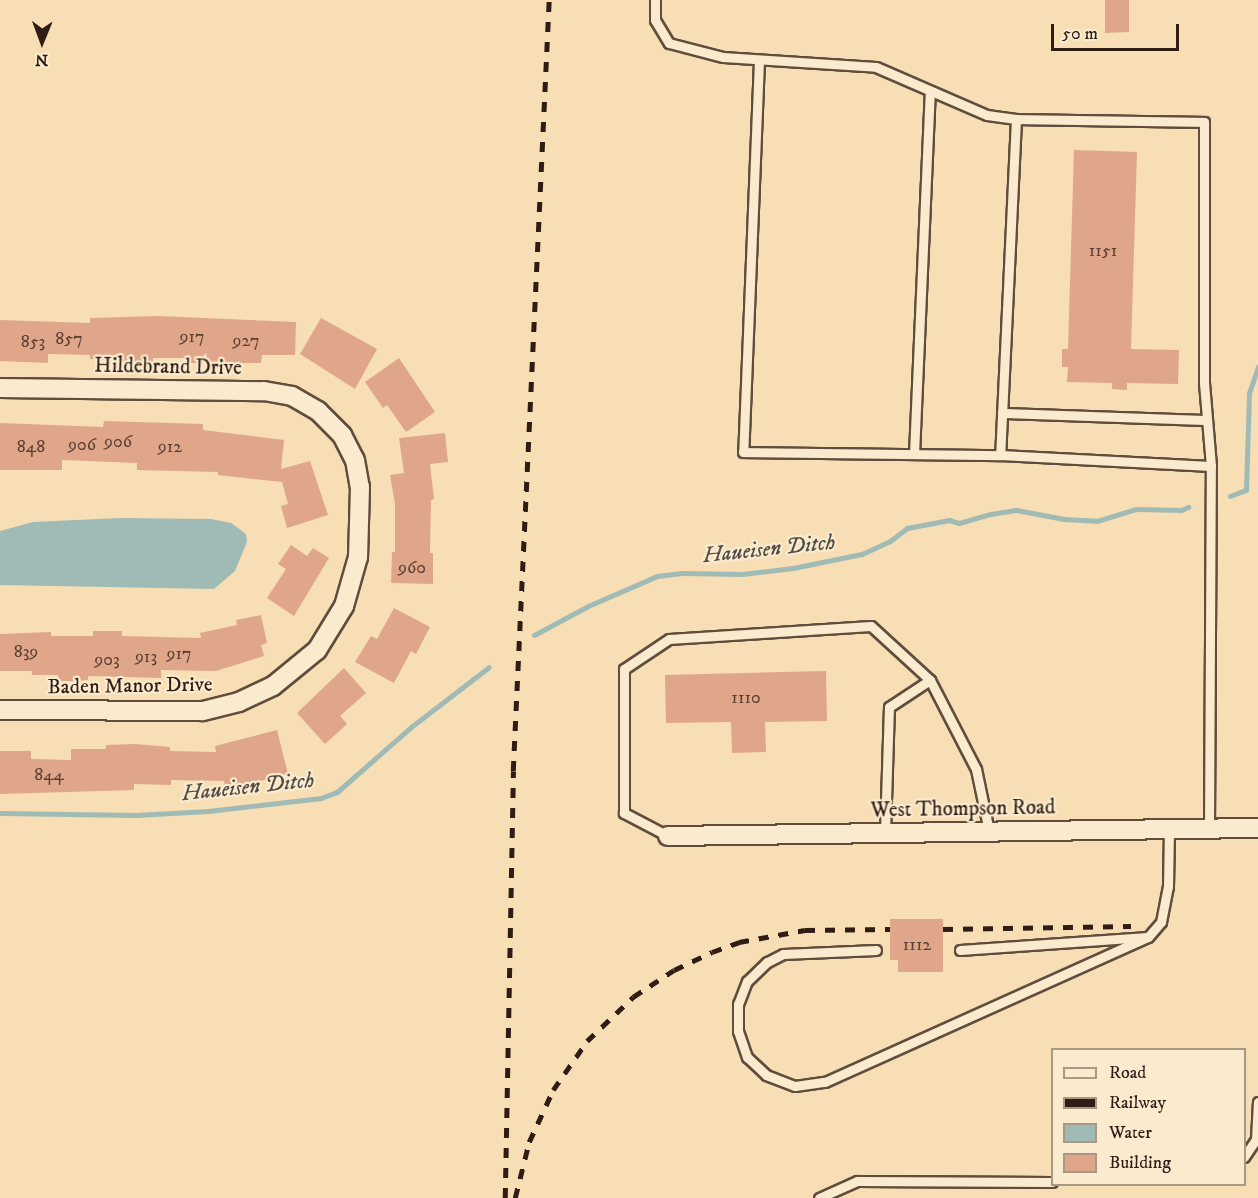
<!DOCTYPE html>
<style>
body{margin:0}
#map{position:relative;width:1258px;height:1198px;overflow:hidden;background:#f7deb4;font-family:"IM FELL DW Pica",serif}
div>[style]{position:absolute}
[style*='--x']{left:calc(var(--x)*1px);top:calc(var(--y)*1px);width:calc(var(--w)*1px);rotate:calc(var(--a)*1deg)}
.water>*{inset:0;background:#a0bab6}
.stream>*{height:5px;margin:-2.5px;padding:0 2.5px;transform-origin:2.5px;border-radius:2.5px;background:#a0bab6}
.building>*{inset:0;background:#e0a689}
.roads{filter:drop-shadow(2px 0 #614d3d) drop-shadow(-2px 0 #614d3d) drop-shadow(0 2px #614d3d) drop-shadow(0 -2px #614d3d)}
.service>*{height:9px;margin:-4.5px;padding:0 4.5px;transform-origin:4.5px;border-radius:4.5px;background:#faeace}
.minor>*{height:18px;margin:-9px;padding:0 9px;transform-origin:9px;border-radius:9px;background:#faeace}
.rail>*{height:4.5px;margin-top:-2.25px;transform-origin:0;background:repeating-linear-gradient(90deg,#2f1d15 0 10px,transparent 0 20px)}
span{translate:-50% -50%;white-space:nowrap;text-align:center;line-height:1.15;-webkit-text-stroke:4.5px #faeace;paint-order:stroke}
.number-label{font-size:18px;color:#5b3f32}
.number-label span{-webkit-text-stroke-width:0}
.street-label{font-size:21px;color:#2f1d15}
.water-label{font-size:22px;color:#514c45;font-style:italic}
.legend{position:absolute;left:1051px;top:1048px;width:195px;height:138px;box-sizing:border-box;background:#faeace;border:2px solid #a99884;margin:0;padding:8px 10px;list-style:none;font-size:18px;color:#2f1d15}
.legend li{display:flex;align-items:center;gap:12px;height:30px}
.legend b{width:30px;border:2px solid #a99884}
.north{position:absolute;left:12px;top:12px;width:60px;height:60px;-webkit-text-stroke:4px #faeace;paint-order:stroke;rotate:181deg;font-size:16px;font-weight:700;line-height:24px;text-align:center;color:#2f1d15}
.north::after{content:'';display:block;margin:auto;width:21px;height:27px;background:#2f1d15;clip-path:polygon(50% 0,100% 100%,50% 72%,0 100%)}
.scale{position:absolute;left:1051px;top:24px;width:128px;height:27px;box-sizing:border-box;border:3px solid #2f1d15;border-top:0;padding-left:8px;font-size:18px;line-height:21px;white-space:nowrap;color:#2f1d15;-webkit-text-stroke:4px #faeace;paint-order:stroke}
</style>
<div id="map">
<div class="water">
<i style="clip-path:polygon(121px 518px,211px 519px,231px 523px,246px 534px,247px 542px,235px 571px,214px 589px,0 585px,0 531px,33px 522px)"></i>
</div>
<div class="stream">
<i style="--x:1230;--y:496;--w:17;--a:-21"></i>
<i style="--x:1246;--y:490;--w:97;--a:-88.2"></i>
<i style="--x:1249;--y:393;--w:28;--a:-71"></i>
<i style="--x:534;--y:635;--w:61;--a:-28.2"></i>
<i style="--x:588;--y:606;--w:75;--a:-23.5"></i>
<i style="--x:657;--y:576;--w:25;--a:-7"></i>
<i style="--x:682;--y:573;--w:60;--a:1"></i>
<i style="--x:742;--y:574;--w:51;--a:-6.7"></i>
<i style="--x:793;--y:568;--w:70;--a:-11.5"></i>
<i style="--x:862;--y:554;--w:31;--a:-25"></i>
<i style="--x:890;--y:541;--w:21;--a:-37"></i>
<i style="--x:907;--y:528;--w:43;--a:-10.8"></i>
<i style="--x:949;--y:520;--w:10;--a:17"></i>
<i style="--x:959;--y:523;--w:33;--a:-16"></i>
<i style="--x:991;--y:514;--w:25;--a:-9"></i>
<i style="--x:1016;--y:510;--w:49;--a:10.6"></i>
<i style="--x:1064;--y:519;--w:33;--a:3"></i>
<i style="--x:1097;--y:521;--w:41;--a:-17.1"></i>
<i style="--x:1136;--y:509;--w:45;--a:1.3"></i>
<i style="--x:1181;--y:510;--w:8;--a:-23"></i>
<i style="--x:0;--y:813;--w:136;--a:0.8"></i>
<i style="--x:136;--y:815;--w:72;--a:-3.2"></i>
<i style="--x:208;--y:811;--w:114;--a:-6.6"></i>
<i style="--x:321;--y:798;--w:17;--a:-21"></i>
<i style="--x:337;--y:792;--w:98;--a:-41.3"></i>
<i style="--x:411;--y:727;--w:98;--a:-37.6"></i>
</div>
<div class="building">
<i style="clip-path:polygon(1105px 0,1129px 0,1129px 32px,1105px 33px)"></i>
<i style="clip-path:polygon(1074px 150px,1137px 152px,1131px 349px,1179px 350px,1178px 384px,1127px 383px,1127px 390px,1112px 389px,1112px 383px,1067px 382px,1068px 367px,1062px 367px,1062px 349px,1068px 349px)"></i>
<i style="clip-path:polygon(159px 316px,296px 322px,295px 355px,262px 355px,261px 363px,190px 363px,190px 358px,153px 358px,153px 363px,136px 362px,90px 359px,90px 355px,48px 354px,48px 363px,0 361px,0 320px,90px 323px,90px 318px)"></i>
<i style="clip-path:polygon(321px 318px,377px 349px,355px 389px,300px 354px)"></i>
<i style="clip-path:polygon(399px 358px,435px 412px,406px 432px,387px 405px,383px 408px,365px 382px)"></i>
<i style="clip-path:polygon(104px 421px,203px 424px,203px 430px,284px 440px,281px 469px,310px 461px,328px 515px,287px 528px,281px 506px,288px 504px,282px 482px,218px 475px,218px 472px,137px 470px,137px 463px,62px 460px,62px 470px,0 470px,0 423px,103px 427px)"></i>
<i style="clip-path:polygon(445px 433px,448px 462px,430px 464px,434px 499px,431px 500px,430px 553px,433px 553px,433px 584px,391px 583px,392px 552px,395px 552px,395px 504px,390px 475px,404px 473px,399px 438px)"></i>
<i style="clip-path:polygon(291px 545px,307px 556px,313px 548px,329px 558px,294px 616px,267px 598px,286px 569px,278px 564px)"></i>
<i style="clip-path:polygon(394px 608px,430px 627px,416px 654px,411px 651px,394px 683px,355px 662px,371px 636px,377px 639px)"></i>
<i style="clip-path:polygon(261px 615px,267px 643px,261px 645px,264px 656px,216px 671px,161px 670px,161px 678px,88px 676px,88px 680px,76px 681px,58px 681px,58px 675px,32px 675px,32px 671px,0 671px,0 634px,51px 632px,51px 636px,93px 636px,93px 631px,122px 631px,122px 636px,201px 638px,200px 633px,237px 625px,236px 620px)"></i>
<i style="clip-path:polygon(344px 668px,366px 693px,340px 716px,347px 724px,325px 744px,297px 713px)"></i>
<i style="clip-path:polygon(826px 671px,827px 721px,765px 722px,766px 752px,732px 753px,731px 722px,666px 723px,665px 675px)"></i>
<i style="clip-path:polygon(277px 730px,288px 774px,226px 790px,224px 781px,171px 780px,171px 785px,134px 784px,134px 790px,0 794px,0 751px,31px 751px,31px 759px,71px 760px,71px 749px,106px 749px,106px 745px,135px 744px,170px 747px,170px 751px,216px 752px,215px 746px)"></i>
<i style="clip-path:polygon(890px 919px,943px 919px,943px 972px,898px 972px,898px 960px,890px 960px)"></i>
</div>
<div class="roads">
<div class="service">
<i style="--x:655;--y:0;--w:20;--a:90"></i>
<i style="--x:655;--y:20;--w:27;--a:59"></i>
<i style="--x:669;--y:43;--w:56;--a:14.5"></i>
<i style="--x:723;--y:57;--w:153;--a:3.7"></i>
<i style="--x:876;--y:67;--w:121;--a:23.4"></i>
<i style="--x:987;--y:115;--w:29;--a:8"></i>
<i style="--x:759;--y:60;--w:392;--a:92.3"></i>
<i style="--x:743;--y:452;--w:257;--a:0.7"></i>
<i style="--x:1002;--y:413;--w:205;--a:2"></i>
<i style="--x:914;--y:454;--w:363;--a:-87.5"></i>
<i style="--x:1209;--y:828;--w:362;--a:-89.7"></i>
<i style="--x:1211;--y:466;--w:83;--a:-94.8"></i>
<i style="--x:1204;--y:383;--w:261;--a:-90"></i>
<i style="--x:1204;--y:122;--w:188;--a:-179.1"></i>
<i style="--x:1016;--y:119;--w:336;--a:92.7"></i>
<i style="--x:1000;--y:455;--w:211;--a:3"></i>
<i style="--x:885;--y:833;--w:126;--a:-88.2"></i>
<i style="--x:889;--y:707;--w:49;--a:-33.4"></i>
<i style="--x:668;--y:836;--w:50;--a:-152.4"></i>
<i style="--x:624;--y:813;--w:144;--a:-90"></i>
<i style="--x:624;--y:669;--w:54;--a:-33.7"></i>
<i style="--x:669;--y:639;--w:202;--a:-3.7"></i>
<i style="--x:871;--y:626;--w:80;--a:42.5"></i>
<i style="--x:930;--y:680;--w:100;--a:62.7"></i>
<i style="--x:976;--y:769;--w:63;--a:78.2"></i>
<i style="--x:876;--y:950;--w:93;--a:177.5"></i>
<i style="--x:783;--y:954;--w:18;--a:153"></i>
<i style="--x:767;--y:962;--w:28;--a:136"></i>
<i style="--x:747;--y:981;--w:25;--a:111"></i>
<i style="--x:738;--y:1004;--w:27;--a:90"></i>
<i style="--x:738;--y:1031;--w:28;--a:71"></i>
<i style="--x:747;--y:1057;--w:26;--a:43"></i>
<i style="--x:766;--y:1075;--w:31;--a:21"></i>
<i style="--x:795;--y:1086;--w:30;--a:-8"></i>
<i style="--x:825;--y:1082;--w:354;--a:-24.2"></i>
<i style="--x:960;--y:950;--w:188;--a:-4"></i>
<i style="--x:1148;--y:937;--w:20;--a:-49"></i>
<i style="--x:1161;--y:922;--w:36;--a:-79"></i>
<i style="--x:1168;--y:887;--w:58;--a:-89"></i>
<i style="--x:1244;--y:1157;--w:22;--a:-56"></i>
<i style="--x:1256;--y:1139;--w:37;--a:-87"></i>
<i style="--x:819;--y:1198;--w:42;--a:-24.1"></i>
<i style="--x:857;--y:1181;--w:195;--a:0.3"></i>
</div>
<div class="minor">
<i style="--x:0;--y:388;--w:264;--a:0.7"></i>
<i style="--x:264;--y:391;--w:28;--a:10"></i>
<i style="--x:292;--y:396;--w:30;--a:30"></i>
<i style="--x:318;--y:411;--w:34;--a:45"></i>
<i style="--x:342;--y:435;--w:28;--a:63"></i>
<i style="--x:355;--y:460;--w:27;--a:80"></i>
<i style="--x:360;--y:487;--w:70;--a:91.6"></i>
<i style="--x:358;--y:557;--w:51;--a:105.9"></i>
<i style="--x:344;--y:606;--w:52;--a:121.5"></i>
<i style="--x:317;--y:650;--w:57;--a:140.7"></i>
<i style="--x:273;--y:686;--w:38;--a:155"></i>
<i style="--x:239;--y:702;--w:38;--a:166"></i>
<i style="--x:202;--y:711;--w:202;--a:-179.7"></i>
<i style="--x:668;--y:836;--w:590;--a:-0.78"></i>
</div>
</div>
<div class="rail">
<i style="--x:943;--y:929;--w:188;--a:-0.9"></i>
<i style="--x:505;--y:1198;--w:427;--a:-88.9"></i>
<i style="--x:513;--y:771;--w:772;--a:-87.33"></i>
<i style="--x:515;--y:1198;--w:58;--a:-76"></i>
<i style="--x:529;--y:1142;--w:57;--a:-65.2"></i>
<i style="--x:553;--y:1090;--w:60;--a:-55.2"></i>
<i style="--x:587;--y:1041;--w:64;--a:-43.7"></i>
<i style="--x:633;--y:997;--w:49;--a:-33.4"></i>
<i style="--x:674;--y:970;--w:42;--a:-25.3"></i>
<i style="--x:712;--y:952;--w:29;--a:-20"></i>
<i style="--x:739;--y:942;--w:67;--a:-10.3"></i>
<i style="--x:805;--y:930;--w:85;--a:-0.7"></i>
</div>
<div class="number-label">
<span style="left:1103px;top:251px">1151</span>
<span style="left:192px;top:337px">917</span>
<span style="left:69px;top:339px">857</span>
<span style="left:246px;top:341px">927</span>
<span style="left:33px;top:342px">853</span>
<span style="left:118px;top:442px">906</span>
<span style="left:82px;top:445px">906</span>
<span style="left:31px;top:447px">848</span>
<span style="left:170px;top:447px">912</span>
<span style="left:412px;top:568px">960</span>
<span style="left:26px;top:652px">839</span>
<span style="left:179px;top:654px">917</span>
<span style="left:146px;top:657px">913</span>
<span style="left:107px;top:660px">903</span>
<span style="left:746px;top:698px">1110</span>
<span style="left:49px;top:775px">844</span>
<span style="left:917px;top:945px">1112</span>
</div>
<div class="street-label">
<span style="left:168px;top:367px;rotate:1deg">Hildebrand Drive</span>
<span style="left:130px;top:686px;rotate:-1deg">Baden Manor Drive</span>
<span style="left:963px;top:809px;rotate:-1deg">West Thompson Road</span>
</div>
<div class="water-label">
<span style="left:769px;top:549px;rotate:-6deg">Haueisen Ditch</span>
<span style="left:248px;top:787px;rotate:-6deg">Haueisen Ditch</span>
</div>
<ul class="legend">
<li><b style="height:8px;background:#faeace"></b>Road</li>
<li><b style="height:8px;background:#2f1d15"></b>Railway</li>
<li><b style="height:16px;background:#a0bab6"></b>Water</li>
<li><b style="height:16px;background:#e0a689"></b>Building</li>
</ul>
<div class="north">N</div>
<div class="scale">50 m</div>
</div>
